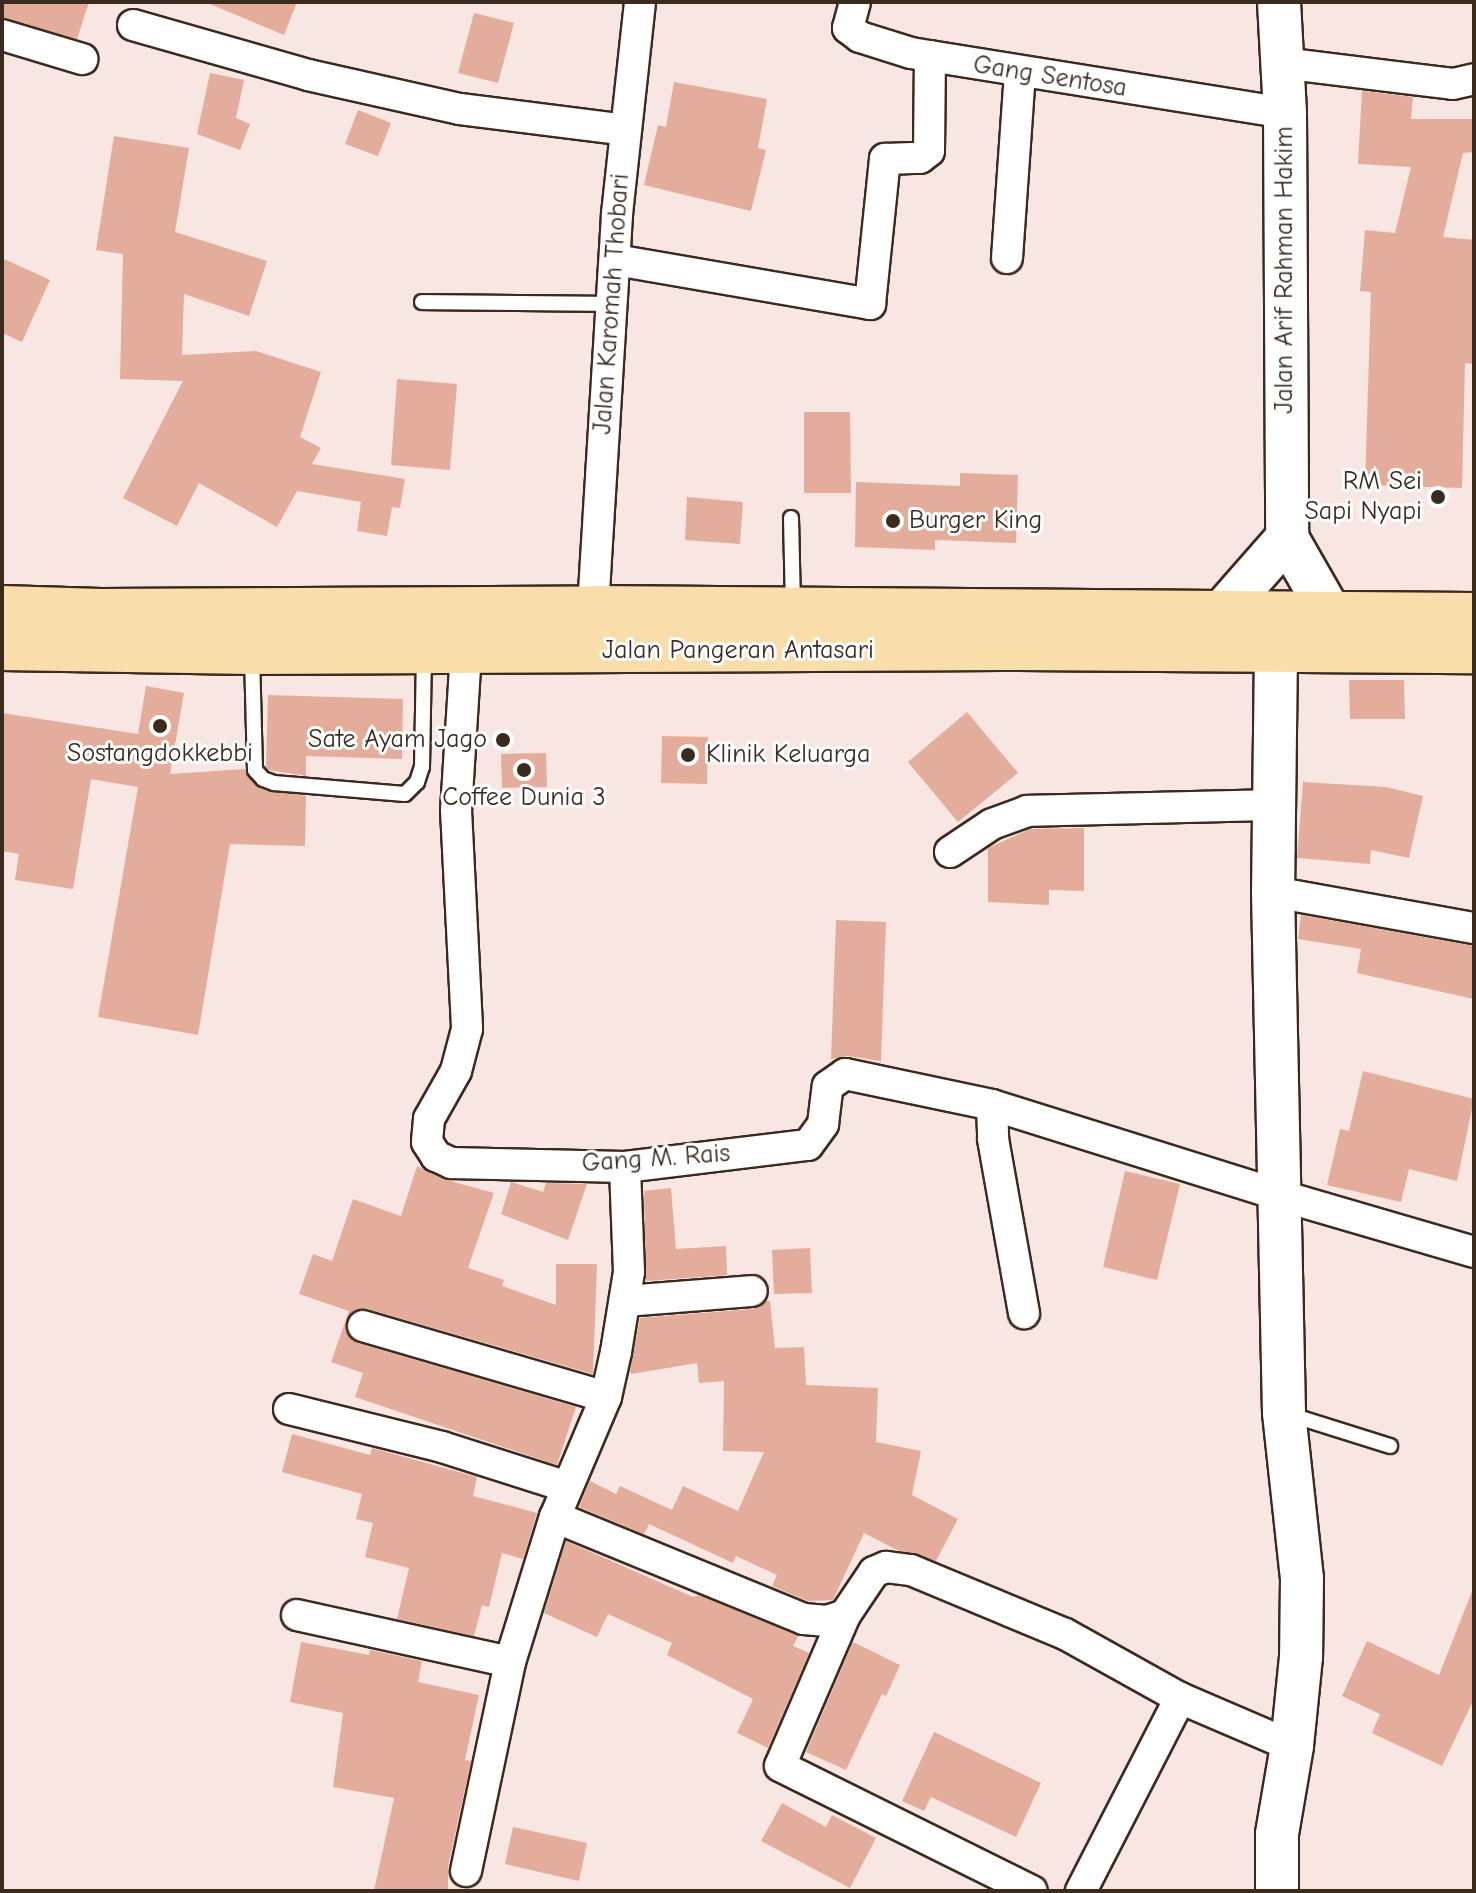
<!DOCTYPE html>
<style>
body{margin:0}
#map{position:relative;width:1476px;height:1893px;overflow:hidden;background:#f7e6e1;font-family:"Comic Neue",sans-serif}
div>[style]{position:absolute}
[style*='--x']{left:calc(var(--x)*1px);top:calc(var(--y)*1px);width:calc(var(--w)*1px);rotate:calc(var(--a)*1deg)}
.building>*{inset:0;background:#e4ac9b}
.roads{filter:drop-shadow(2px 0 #3b2a1e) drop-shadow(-2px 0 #3b2a1e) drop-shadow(0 2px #3b2a1e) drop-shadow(0 -2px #3b2a1e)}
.lane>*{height:14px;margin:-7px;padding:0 7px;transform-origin:7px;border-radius:7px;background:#fff}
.street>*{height:30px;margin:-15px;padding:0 15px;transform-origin:15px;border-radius:15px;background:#fff}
.secondary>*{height:42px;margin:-21px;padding:0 21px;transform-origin:21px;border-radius:21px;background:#fff}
.primary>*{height:44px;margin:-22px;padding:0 22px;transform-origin:22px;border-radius:22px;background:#f9deab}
.dots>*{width:22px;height:22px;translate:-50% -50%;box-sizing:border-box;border:4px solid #fff;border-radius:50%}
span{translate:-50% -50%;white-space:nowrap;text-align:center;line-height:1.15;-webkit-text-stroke:6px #fff;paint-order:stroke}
.street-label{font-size:26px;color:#3b2a1e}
.poi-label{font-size:26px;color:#3b2a1e}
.right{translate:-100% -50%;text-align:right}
.left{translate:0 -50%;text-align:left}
.frame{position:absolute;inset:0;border:4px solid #3b2a1e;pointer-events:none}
</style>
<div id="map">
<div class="building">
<i style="clip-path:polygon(2px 2px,89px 2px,77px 39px,2px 18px)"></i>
<i style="clip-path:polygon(205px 2px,297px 2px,284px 35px)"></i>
<i style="clip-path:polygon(474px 13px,514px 23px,498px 83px,458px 73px)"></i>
<i style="clip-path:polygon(210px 73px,244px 80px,236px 118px,250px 124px,240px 150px,197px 134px)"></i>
<i style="clip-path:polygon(674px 82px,767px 99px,758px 148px,766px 150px,751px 211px,644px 185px,658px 125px,666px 127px)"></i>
<i style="clip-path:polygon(1362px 91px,1413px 97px,1411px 119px,1474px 119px,1474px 152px,1463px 153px,1443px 237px,1474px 240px,1474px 364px,1465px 363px,1462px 488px,1365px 485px,1371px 292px,1360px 291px,1365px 230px,1395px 233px,1411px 167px,1358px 164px)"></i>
<i style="clip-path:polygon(358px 110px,391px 123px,378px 156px,345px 144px)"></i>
<i style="clip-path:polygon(114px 136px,189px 148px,175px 232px,267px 261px,249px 316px,184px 294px,182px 355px,256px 351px,321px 372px,300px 437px,321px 448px,312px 464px,405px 479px,400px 508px,392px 507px,387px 536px,357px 531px,361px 502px,297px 491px,277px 527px,199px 483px,177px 526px,123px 498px,183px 381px,120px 379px,123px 254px,96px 250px)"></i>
<i style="clip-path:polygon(2px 258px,50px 280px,22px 342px,2px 333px)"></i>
<i style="clip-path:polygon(397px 379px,457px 384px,450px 470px,391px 465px)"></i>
<i style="clip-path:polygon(804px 412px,850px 412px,851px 493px,804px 493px)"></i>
<i style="clip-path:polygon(960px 473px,1018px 475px,1016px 543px,935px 540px,935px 550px,855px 547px,856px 482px,960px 486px)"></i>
<i style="clip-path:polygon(687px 497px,743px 502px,740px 544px,685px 540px)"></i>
<i style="clip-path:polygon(1349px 680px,1404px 680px,1405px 719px,1350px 719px)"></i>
<i style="clip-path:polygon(146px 686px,184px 693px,170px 774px,245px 769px,260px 788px,306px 796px,305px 846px,230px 844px,198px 1035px,98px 1017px,138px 787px,91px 779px,73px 889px,15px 880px,19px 854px,2px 851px,2px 713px,138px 734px)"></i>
<i style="clip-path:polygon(268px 695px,403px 699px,402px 759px,306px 756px,306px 776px,269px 770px,266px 767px)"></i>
<i style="clip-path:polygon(967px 712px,1018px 773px,958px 822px,908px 762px)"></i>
<i style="clip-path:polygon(662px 736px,708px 737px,707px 784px,661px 783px)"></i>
<i style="clip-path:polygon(546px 753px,547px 787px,502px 788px,501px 754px)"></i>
<i style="clip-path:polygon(1303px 782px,1386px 787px,1423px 796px,1409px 858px,1371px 850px,1370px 864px,1297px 858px)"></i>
<i style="clip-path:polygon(1084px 828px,1084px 891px,1049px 890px,1049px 905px,988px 902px,988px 848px,1030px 829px)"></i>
<i style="clip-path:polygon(1301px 915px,1474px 946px,1474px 999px,1357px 973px,1361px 949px,1298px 939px)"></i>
<i style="clip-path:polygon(836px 920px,886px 922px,881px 1061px,848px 1056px,831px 1059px)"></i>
<i style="clip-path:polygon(1363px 1071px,1474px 1099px,1457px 1181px,1409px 1169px,1401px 1202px,1327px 1185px,1340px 1129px,1349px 1131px)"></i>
<i style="clip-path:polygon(417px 1166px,443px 1179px,494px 1193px,468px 1268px,504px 1280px,502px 1286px,556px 1305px,556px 1264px,597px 1264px,593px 1374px,368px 1309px,350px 1314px,346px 1331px,358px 1343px,576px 1407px,557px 1465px,355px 1397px,363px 1373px,331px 1362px,349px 1311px,299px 1294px,313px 1254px,332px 1261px,353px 1199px,401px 1216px)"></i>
<i style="clip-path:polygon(1125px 1171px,1180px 1184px,1157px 1280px,1103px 1267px)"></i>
<i style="clip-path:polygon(511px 1182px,543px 1192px,546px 1183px,587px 1184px,568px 1240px,501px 1214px)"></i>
<i style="clip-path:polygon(671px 1188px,676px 1249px,726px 1246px,727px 1275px,646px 1281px,644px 1191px)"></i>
<i style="clip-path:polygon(810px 1248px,812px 1293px,774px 1294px,772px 1250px)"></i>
<i style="clip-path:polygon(766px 1301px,770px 1301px,775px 1348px,804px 1347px,806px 1385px,878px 1388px,876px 1442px,921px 1451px,912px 1495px,958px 1519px,936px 1561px,897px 1550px,864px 1533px,833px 1600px,808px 1601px,772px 1586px,777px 1575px,736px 1556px,733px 1563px,649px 1524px,644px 1534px,579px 1507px,590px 1481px,616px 1494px,620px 1486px,672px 1510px,683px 1486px,738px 1511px,764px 1452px,723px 1451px,724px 1381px,699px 1383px,697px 1363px,631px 1374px,630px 1371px,640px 1318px,753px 1309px)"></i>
<i style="clip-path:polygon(292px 1434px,370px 1455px,372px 1448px,477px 1477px,473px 1496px,537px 1513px,523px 1559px,502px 1553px,489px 1607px,482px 1605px,474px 1636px,397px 1619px,409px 1568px,365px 1557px,373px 1523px,356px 1519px,362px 1494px,282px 1472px)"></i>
<i style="clip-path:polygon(566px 1541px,693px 1597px,699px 1595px,798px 1636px,793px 1646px,809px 1653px,768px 1748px,737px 1733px,753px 1699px,667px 1655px,672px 1643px,608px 1614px,597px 1637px,544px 1613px)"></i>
<i style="clip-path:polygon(1473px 1589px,1474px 1699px,1442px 1766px,1372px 1733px,1380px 1714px,1342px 1696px,1367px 1641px,1439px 1675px)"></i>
<i style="clip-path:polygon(301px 1642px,369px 1655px,370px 1650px,422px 1661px,418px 1682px,479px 1695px,465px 1760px,471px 1761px,448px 1867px,448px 1891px,374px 1891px,394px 1798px,333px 1787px,343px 1713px,290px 1702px)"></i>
<i style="clip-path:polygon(853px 1642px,900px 1665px,886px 1696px,882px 1694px,846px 1770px,806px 1752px)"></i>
<i style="clip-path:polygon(934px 1732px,1041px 1783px,1016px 1837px,931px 1797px,924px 1811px,902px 1801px)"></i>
<i style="clip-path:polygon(782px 1803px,826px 1827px,832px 1815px,876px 1838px,850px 1888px,761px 1841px)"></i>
<i style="clip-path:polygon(513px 1827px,587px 1843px,579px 1881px,505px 1864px)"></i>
</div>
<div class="roads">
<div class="lane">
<i style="--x:422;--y:302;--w:190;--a:0.6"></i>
<i style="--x:791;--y:518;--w:88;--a:88.7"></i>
<i style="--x:252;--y:655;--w:115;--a:88.5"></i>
<i style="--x:255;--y:770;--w:12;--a:48"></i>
<i style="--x:263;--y:779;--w:12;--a:20"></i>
<i style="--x:274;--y:783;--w:131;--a:4.8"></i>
<i style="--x:405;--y:794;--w:17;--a:-45"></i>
<i style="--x:417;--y:782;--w:16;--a:-72"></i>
<i style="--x:422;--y:767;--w:111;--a:-89"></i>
<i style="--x:1288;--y:1414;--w:107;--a:17.4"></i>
</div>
<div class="street">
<i style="--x:855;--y:2;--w:27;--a:105"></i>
<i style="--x:848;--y:28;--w:15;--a:37"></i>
<i style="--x:860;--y:37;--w:53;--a:17.4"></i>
<i style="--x:911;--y:53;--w:379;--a:9.1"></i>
<i style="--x:133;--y:25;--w:182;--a:15.9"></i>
<i style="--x:308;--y:75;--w:156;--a:12.6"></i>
<i style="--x:460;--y:109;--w:167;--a:7.2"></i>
<i style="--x:2;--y:35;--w:84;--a:16.7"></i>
<i style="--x:1282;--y:63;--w:172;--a:7"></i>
<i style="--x:1453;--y:84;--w:22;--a:-13"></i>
<i style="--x:1007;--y:258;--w:185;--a:-86"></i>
<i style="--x:616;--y:260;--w:258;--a:9.8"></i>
<i style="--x:870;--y:304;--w:146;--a:-84.1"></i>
<i style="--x:885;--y:159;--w:35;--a:-2"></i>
<i style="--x:920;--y:158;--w:11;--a:-38"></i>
<i style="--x:929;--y:151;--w:95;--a:-89.4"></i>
<i style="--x:593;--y:608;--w:395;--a:-86.5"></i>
<i style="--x:617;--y:214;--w:213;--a:-83.8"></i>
<i style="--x:466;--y:652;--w:158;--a:93.6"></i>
<i style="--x:456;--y:810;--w:219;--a:87.1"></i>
<i style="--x:467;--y:1029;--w:43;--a:104.7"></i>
<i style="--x:456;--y:1071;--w:55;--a:119.4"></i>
<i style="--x:429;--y:1119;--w:23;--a:95"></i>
<i style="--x:427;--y:1142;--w:17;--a:57"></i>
<i style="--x:436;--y:1156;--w:17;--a:25"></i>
<i style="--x:451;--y:1163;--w:174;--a:1.3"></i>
<i style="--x:625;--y:1167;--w:184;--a:-6.9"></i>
<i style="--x:808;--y:1145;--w:26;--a:-54"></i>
<i style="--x:823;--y:1124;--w:38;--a:-83"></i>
<i style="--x:828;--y:1086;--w:21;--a:-35"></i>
<i style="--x:845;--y:1074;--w:150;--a:11.9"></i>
<i style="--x:992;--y:1105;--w:301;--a:17.4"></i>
<i style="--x:1279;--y:1195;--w:203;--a:16.3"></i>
<i style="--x:950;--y:852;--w:50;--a:-33.7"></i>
<i style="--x:992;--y:824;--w:37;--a:-20"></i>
<i style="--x:1027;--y:811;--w:246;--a:-1.4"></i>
<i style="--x:1273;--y:892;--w:204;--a:10.2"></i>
<i style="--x:992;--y:1105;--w:34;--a:88"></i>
<i style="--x:993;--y:1139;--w:177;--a:79.9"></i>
<i style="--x:625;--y:1301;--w:127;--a:-4.5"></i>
<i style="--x:363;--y:1326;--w:253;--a:16.3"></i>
<i style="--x:289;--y:1409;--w:158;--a:13.9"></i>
<i style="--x:442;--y:1447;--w:131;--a:17.7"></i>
<i style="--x:555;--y:1517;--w:130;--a:-67"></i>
<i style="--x:606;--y:1397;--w:46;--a:-77.5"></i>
<i style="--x:616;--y:1352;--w:81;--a:-80.8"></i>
<i style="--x:629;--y:1272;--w:105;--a:-92.2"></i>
<i style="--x:297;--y:1615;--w:218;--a:12.4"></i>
<i style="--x:845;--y:1615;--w:164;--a:113.3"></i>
<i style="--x:780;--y:1766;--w:281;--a:26.4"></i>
<i style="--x:466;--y:1871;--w:214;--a:-78.1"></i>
<i style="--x:510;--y:1662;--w:152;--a:-72.8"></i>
<i style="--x:555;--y:1517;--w:269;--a:22.3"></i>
<i style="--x:804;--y:1619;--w:23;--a:5"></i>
<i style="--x:827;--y:1621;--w:19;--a:-18"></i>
<i style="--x:845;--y:1615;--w:52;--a:-56"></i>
<i style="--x:874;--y:1572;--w:13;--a:-23"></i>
<i style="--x:886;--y:1567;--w:25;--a:7"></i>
<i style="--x:911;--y:1570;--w:167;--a:22.6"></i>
<i style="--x:1065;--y:1634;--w:132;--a:29.1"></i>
<i style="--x:1180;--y:1698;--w:122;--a:23.2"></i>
<i style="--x:1081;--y:1891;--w:217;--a:-62.8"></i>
</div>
<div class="secondary">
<i style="--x:1279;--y:2;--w:111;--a:86.9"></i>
<i style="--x:1285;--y:113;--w:425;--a:89.7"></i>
<i style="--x:1287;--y:538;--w:86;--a:60.2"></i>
<i style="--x:1222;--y:612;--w:98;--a:-48.7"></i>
<i style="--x:1276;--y:651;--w:241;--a:90.7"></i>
<i style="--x:1273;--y:892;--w:521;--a:88.79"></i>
<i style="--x:1284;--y:1413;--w:167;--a:83.8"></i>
<i style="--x:1302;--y:1579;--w:78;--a:90.7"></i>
<i style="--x:1301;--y:1657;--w:89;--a:95.8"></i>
<i style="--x:1292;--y:1746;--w:89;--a:99.7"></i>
<i style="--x:1277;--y:1834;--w:57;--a:90"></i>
</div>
<div class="primary">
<i style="--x:2;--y:608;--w:99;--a:1.7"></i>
<i style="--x:101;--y:611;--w:492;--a:-0.3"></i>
<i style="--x:593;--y:608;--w:881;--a:0.46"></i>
<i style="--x:2;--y:648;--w:250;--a:0.9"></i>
<i style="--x:252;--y:652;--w:767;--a:-0.3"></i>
<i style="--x:1019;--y:648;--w:455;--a:0.4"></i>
</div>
</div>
<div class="dots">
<i style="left:1438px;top:497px;background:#3b2a1e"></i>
<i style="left:893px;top:521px;background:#3b2a1e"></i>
<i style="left:160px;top:726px;background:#3b2a1e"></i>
<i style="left:503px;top:740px;background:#3b2a1e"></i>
<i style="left:688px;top:755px;background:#3b2a1e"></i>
<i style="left:524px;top:770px;background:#3b2a1e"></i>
</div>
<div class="street-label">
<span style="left:1050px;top:77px;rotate:9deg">Gang Sentosa</span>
<span style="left:1285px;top:270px;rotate:-90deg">Jalan Arif Rahman Hakim</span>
<span style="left:612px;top:304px;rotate:-86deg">Jalan Karomah Thobari</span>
<span style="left:738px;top:651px">Jalan Pangeran Antasari</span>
<span style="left:656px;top:1159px;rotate:-4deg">Gang M. Rais</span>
</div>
<div class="poi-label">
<span class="right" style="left:1422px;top:497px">RM Sei<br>Sapi Nyapi</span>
<span class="left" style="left:909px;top:521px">Burger King</span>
<span class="right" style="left:487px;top:740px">Sate Ayam Jago</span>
<span style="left:160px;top:754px">Sostangdokkebbi</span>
<span class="left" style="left:706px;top:755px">Klinik Keluarga</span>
<span style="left:524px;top:798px">Coffee Dunia 3</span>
</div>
<div class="frame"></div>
</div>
